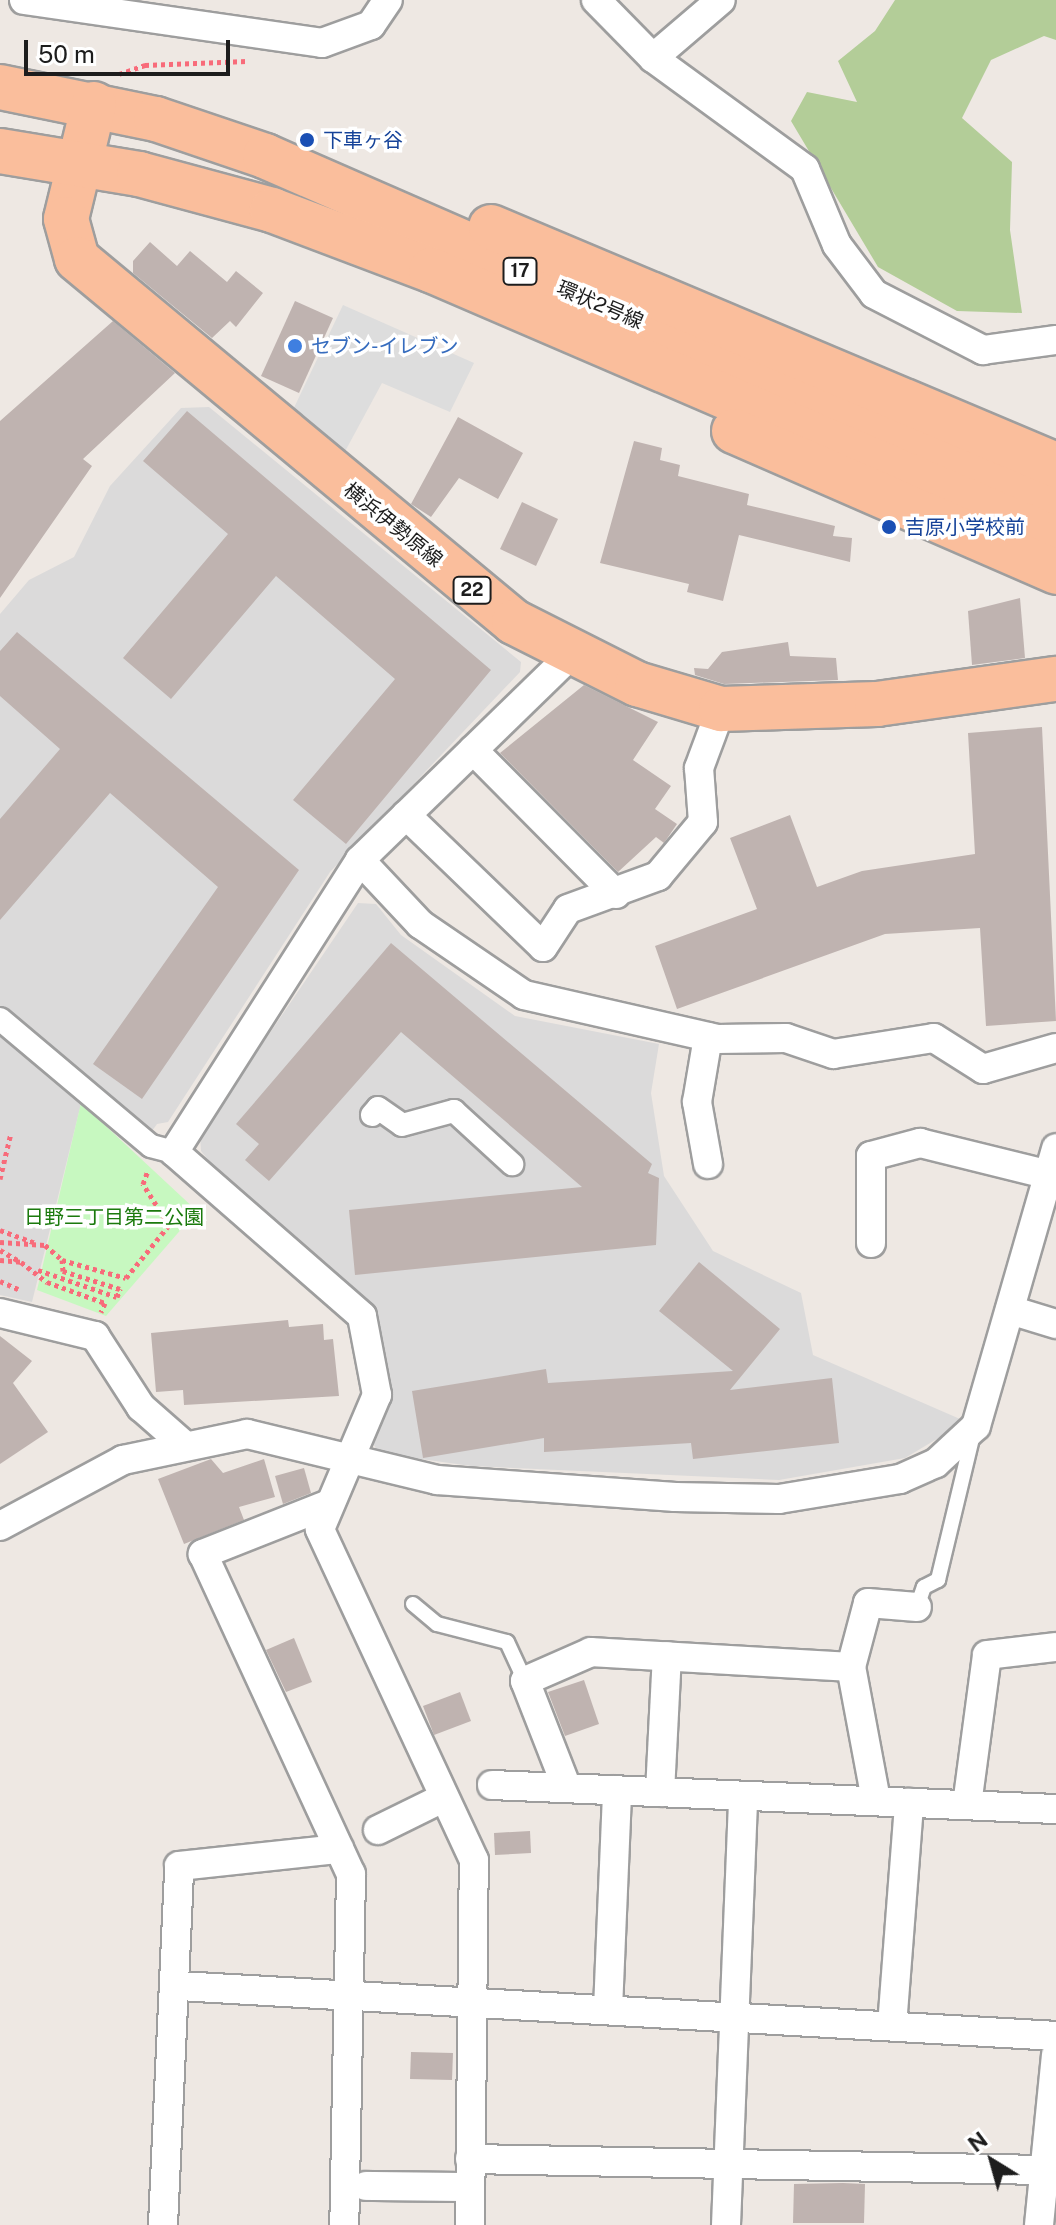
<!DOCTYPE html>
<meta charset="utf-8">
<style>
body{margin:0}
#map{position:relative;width:1056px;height:2225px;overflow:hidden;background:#eee8e3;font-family:"Public Sans","Noto Sans JP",sans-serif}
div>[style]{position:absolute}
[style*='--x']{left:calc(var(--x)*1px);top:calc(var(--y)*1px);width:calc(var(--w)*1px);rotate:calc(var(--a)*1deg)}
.residential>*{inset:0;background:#dbdada}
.forest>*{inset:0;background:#b3cd98}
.park>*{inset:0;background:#c7f8c0}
.parking>*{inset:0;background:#ddd}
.building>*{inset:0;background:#bfb3b0}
.path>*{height:5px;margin-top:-2.5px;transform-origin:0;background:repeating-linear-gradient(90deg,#f86b7a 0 4px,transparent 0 8px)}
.roads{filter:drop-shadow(2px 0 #9e9e9e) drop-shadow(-2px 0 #9e9e9e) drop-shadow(0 2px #9e9e9e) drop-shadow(0 -2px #9e9e9e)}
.service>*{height:14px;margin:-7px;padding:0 7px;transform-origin:7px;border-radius:7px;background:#fff}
.pedestrian>*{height:22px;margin:-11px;padding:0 11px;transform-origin:11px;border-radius:11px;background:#fff}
.minor>*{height:28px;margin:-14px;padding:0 14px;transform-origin:14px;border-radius:14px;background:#fff}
.primary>*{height:44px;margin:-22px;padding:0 22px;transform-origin:22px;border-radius:22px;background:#fabe9c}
.dots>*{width:22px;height:22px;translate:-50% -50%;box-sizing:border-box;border:4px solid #fff;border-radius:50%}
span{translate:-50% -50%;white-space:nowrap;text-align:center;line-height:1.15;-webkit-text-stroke:7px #fff;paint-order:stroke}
.shield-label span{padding:2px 6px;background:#fff;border:2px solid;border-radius:6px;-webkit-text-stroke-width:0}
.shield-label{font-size:18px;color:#1d1d1d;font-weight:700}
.transit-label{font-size:20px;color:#164399}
.left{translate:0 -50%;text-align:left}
.street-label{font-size:20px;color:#1d1d1d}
.shop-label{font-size:20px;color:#366cbe}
.park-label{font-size:20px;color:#1b7a0d}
.north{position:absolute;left:952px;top:2121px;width:80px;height:80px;-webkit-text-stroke:6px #fff;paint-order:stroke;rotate:323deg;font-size:22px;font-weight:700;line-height:32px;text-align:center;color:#1d1d1d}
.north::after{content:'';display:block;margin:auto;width:28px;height:36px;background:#1d1d1d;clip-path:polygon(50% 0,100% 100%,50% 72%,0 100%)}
.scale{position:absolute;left:24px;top:40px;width:206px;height:36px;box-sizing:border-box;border:4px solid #1d1d1d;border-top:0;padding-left:10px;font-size:24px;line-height:28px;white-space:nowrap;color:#1d1d1d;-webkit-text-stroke:6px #fff;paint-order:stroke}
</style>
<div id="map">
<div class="residential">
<i style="clip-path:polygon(209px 407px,521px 662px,520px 672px,330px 872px,168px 1122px,157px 1124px,137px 1152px,81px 1104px,32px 1302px,0 1295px,0 614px,29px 580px,74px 557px,110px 486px,181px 408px)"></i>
<i style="clip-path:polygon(358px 903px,376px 904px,401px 935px,515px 1016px,659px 1044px,651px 1093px,664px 1176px,713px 1251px,801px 1293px,813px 1355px,960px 1419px,952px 1430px,905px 1458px,779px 1480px,471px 1466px,378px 1453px,373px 1443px,387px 1392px,371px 1314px,230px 1187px,201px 1151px,200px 1136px)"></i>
</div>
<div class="forest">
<i style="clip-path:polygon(895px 0,1056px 0,1056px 40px,1044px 36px,991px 60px,962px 118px,1012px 162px,1010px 230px,1022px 313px,957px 311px,878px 267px,791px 121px,807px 92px,857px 102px,838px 61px,875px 31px)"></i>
</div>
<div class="park">
<i style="clip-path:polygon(81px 1103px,197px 1211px,106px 1316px,37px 1290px)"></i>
</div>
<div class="parking">
<i style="clip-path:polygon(343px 305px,474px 363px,450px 412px,382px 383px,342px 457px,291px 414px)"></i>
</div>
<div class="building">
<i style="clip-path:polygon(150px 242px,177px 266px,190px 251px,227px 282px,236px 271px,263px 293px,236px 327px,230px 321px,212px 338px,133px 273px,133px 261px)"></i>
<i style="clip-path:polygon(295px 301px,333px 318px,299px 393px,261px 376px)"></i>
<i style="clip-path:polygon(113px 321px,175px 373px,83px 459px,92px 466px,0 598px,0 421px)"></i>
<i style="clip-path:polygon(187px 411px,491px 670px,346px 844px,293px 800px,395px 679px,276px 576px,171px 699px,123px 658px,228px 534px,143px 461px)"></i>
<i style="clip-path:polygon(458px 417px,523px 453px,498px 499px,459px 478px,431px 517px,411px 504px)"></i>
<i style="clip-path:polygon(634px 441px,662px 448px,660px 460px,680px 465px,678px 476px,749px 494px,747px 505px,835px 526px,833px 536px,852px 538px,850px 562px,739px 535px,723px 601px,687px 592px,689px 584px,600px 563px)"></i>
<i style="clip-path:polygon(522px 502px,558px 519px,536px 566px,500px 549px)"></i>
<i style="clip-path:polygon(1020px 598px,1025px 658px,972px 665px,968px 611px)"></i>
<i style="clip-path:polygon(17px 632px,299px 870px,142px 1099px,93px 1064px,218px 887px,110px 793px,0 920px,0 819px,60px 749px,0 696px,0 651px)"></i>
<i style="clip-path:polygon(788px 642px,790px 656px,836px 658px,838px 680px,724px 684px,695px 675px,694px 668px,708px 669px,722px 652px)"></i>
<i style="clip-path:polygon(584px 685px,658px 722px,633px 760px,671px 786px,655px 809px,677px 824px,664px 843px,656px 837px,618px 872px,500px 753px)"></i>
<i style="clip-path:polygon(1042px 727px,1056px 1021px,986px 1026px,980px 928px,885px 934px,677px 1009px,655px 946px,757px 909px,730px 838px,790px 815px,817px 887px,862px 871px,975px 854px,968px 733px)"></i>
<i style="clip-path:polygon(391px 943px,652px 1164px,648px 1173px,659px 1178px,656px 1245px,355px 1275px,349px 1210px,582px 1187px,401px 1032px,269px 1181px,245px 1160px,259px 1144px,236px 1124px)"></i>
<i style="clip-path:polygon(699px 1262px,780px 1329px,730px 1390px,832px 1378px,839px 1443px,693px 1459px,691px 1443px,544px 1452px,544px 1438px,423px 1458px,412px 1391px,546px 1369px,548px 1383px,733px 1371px,659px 1311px)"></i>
<i style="clip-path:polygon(288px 1320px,289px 1327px,323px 1324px,324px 1340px,333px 1339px,339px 1396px,184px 1405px,183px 1390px,156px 1392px,151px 1333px)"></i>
<i style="clip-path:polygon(0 1336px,32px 1361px,13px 1383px,48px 1432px,0 1464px)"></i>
<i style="clip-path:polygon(211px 1459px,223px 1473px,264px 1459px,275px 1497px,239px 1507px,244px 1520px,184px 1544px,158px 1479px)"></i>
<i style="clip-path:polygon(304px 1468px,311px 1493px,283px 1504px,275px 1476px)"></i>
<i style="clip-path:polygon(294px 1638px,312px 1682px,286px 1692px,266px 1650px)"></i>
<i style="clip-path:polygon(584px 1680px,599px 1724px,565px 1736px,548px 1692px)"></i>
<i style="clip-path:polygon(460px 1692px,471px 1721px,434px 1735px,423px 1706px)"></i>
<i style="clip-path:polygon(530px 1831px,531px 1853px,495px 1855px,494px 1833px)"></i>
<i style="clip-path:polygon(411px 2052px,453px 2053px,452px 2080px,410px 2079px)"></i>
<i style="clip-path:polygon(843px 2183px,865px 2184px,864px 2223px,793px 2223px,794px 2184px)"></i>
</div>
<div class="path">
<i style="--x:119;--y:74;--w:28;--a:-19"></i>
<i style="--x:145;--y:65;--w:102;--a:-2.2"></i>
<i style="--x:0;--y:1179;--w:47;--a:-76.6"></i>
<i style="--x:0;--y:1230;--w:38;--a:20"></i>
<i style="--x:0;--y:1242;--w:45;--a:3.8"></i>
<i style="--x:45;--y:1245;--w:23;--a:41"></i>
<i style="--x:62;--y:1260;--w:66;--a:15.7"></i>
<i style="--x:126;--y:1278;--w:68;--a:-50.9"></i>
<i style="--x:169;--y:1225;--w:49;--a:-122.4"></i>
<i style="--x:143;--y:1184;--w:15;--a:-70"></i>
<i style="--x:0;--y:1250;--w:24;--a:30"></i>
<i style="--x:0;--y:1260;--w:21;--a:5"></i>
<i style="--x:21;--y:1262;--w:33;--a:38"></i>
<i style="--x:47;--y:1282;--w:62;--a:19.9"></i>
<i style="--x:105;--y:1303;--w:10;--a:114"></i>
<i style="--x:38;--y:1270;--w:83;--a:18.9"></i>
<i style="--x:117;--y:1297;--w:9;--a:-69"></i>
<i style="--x:120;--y:1289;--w:60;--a:-162.5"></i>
<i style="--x:63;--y:1271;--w:11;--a:-95"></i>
<i style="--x:0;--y:1281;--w:20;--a:24"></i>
</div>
<div class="roads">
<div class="service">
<i style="--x:413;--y:1604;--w:31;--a:40"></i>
<i style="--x:437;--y:1624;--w:72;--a:14.4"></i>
<i style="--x:507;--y:1642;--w:43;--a:65.2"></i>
<i style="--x:917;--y:1607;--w:21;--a:-71"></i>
<i style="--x:924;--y:1587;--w:16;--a:-27"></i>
<i style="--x:938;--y:1580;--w:146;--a:-76.5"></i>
</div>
<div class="pedestrian">
<i style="--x:0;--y:1019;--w:197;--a:40.1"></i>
<i style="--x:151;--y:1146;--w:24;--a:15"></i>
<i style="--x:372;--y:1115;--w:9;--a:-49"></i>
<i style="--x:378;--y:1108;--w:29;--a:35"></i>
<i style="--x:402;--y:1125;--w:54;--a:-15.1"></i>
<i style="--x:454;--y:1111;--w:79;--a:42.4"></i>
</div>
<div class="minor">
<i style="--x:24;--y:0;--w:301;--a:8.2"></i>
<i style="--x:322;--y:43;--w:52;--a:-20.2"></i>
<i style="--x:371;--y:25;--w:30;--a:-56"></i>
<i style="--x:596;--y:0;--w:81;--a:45.5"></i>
<i style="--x:653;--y:58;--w:188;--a:36.1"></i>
<i style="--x:805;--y:169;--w:82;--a:67.2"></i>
<i style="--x:837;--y:245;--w:61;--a:52.9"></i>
<i style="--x:874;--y:294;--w:123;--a:27.2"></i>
<i style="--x:983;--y:350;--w:74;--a:-7.8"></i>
<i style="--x:653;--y:58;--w:89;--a:-40.5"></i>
<i style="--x:473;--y:750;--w:203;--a:45.2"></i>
<i style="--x:406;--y:815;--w:190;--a:43.9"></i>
<i style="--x:543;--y:947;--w:45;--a:-56.7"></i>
<i style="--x:568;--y:909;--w:96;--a:-20.1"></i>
<i style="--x:658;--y:876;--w:70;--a:-50.2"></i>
<i style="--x:703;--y:822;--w:54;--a:-94.2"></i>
<i style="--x:699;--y:768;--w:63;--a:-69.6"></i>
<i style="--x:360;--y:860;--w:88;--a:46.8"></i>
<i style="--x:420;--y:924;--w:126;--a:34.3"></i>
<i style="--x:524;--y:995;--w:198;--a:12.8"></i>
<i style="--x:717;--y:1039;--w:69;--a:-0.8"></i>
<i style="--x:786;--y:1038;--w:50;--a:18.8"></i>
<i style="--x:833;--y:1054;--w:102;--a:-9"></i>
<i style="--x:934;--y:1038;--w:58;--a:32.3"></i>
<i style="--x:983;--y:1069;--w:76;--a:-16"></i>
<i style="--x:708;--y:1037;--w:66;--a:99.6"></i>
<i style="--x:697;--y:1102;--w:63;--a:79.9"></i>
<i style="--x:871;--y:1243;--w:87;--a:-90"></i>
<i style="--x:871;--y:1156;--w:51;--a:-14.9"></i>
<i style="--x:920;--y:1143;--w:133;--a:13.9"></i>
<i style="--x:1010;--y:1310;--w:48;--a:16.9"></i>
<i style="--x:0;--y:1313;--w:98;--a:13.6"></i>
<i style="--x:95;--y:1336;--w:85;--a:57.1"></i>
<i style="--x:141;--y:1407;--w:55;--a:41.3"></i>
<i style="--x:329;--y:1504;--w:136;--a:158.4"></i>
<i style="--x:203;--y:1554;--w:353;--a:65.2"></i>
<i style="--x:351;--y:1874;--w:351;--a:91.1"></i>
<i style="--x:0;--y:1526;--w:140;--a:-28.2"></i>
<i style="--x:123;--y:1460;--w:127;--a:-11.8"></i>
<i style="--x:247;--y:1434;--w:195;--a:13.6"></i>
<i style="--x:437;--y:1480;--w:239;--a:4.1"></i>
<i style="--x:675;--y:1497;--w:104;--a:1.1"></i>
<i style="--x:779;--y:1499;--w:123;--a:-9.4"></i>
<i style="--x:900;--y:1479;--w:39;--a:-24"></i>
<i style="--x:936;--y:1463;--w:54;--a:-42.8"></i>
<i style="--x:976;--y:1426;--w:289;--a:-73.9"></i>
<i style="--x:492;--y:1785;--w:565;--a:2.44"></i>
<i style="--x:567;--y:1788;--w:115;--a:-111.4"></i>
<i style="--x:525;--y:1681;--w:72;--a:-23.7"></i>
<i style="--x:591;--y:1652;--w:260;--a:3.3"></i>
<i style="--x:660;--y:1792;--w:136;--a:-87.1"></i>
<i style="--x:876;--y:1800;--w:135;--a:-100.6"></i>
<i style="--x:851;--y:1667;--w:66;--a:-75.1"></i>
<i style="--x:868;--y:1603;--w:49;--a:4.7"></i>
<i style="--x:967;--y:1805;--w:151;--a:-82.4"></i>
<i style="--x:987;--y:1655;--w:69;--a:-6.6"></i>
<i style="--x:378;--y:1830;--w:72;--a:-26.2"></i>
<i style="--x:179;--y:1986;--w:878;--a:3.26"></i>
<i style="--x:608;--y:2009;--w:219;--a:-87.6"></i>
<i style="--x:892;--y:2026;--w:224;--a:-85.6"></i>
<i style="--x:470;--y:2159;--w:574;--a:1.1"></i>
<i style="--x:366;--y:2186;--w:104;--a:0.6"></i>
<i style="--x:163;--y:2225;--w:359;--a:-87.4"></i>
<i style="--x:179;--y:1866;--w:161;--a:-6.1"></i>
<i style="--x:470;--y:2225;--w:365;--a:-89.4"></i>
<i style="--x:474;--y:1860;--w:365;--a:-115"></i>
<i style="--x:320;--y:1529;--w:146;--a:-67"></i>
<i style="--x:377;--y:1395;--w:80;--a:-100.8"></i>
<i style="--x:362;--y:1316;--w:249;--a:-138.9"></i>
<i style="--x:174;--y:1152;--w:346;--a:-57.5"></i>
<i style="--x:360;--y:860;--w:294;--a:-44.2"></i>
<i style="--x:726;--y:2225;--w:429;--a:-87.7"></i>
<i style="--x:1039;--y:2225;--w:171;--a:-84.3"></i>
</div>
<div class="primary">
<i style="--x:0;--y:87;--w:159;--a:11.6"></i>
<i style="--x:156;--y:119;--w:115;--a:18.7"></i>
<i style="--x:265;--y:156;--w:863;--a:23.56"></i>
<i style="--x:94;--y:104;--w:118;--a:103.7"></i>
<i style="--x:66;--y:219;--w:41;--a:74.6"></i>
<i style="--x:77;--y:259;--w:568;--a:39.72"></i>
<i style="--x:514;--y:622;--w:138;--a:26.8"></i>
<i style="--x:637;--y:684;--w:88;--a:16.6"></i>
<i style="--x:721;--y:709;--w:156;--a:-1.8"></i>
<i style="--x:877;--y:704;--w:181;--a:-8"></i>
<i style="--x:0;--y:151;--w:141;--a:9.4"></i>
<i style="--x:139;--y:174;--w:138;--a:15.1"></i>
<i style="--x:272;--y:210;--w:170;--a:20.7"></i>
<i style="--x:431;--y:270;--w:680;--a:23.29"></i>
<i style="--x:491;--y:227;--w:613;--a:22.84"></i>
<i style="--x:734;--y:431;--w:352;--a:23.6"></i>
</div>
</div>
<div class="dots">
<i style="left:307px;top:140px;background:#1a4fb4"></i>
<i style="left:295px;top:346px;background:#3f7fe0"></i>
<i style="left:889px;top:527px;background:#1a4fb4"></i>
</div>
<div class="shield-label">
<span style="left:520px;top:271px">17</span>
<span style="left:472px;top:590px">22</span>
</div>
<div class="transit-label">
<span class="left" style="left:323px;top:140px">下車ヶ谷</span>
<span class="left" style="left:905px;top:527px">吉原小学校前</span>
</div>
<div class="street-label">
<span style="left:600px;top:305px;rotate:23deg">環状2号線</span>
<span style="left:393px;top:525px;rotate:39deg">横浜伊勢原線</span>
</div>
<div class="shop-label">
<span class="left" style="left:311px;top:346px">セブン-イレブン</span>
</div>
<div class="park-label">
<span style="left:114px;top:1217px">日野三丁目第二公園</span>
</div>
<div class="north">N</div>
<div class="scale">50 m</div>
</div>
